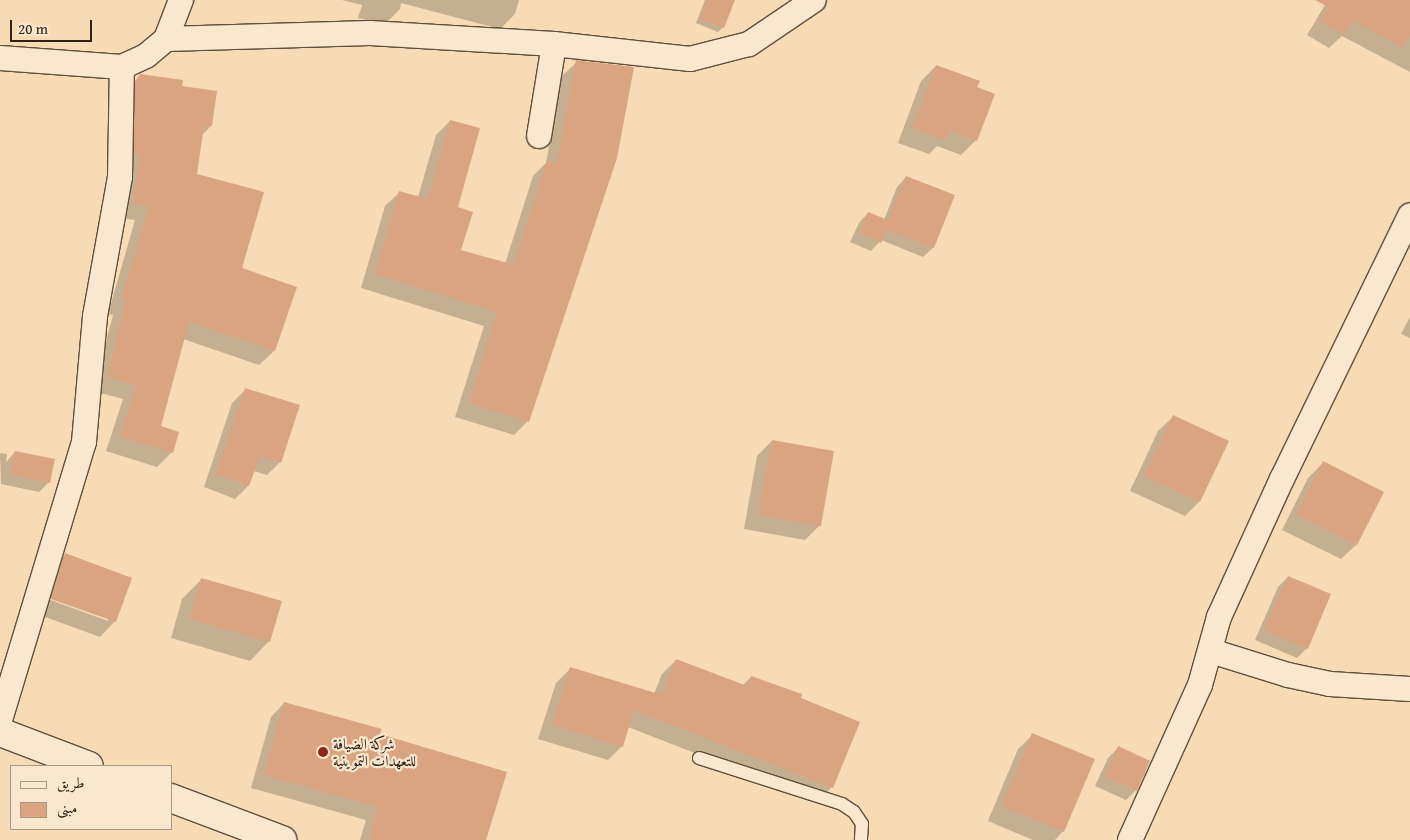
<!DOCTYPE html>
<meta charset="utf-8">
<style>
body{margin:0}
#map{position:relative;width:1410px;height:840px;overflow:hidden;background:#f6dbb4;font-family:"Gentium Book Plus",Amiri,serif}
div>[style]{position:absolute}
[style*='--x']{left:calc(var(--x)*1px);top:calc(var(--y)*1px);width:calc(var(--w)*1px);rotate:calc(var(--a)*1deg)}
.shadow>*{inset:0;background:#0003}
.building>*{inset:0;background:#dba480}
.roads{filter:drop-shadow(1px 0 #604f3e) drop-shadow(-1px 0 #604f3e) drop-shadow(0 1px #604f3e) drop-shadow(0 -1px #604f3e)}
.lane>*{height:12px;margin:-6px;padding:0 6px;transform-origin:6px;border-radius:6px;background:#f9e8ce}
.street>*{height:24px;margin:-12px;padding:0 12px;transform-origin:12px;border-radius:12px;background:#f9e8ce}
.secondary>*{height:28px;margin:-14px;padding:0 14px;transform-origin:14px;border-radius:14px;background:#f9e8ce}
.dots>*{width:14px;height:14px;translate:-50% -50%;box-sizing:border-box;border:2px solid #f9e8ce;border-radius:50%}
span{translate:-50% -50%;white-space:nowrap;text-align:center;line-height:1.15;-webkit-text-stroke:4.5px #f9e8ce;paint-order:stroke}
.poi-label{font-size:15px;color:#2e2017}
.left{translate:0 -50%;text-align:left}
.legend{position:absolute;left:10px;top:765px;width:162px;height:65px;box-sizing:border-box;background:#f9e8ce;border:1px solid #a89885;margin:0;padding:6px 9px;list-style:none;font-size:15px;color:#2e2017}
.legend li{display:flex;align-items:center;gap:10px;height:25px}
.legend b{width:25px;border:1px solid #a89885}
.scale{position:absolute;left:10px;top:20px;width:82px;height:22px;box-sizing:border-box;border:2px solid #2e2017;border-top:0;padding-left:6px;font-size:15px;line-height:18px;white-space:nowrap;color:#2e2017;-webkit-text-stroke:4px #f9e8ce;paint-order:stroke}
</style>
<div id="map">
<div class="shadow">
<i style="clip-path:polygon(342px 0,519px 0,515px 14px,500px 29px,401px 3px,400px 9px,385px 24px,358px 18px,362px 5px)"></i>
<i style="clip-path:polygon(705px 0,723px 0,723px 27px,718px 32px,696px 23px)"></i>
<i style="clip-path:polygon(1328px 0,1410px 0,1410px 72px,1342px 36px,1329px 48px,1307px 35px)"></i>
<i style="clip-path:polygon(577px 62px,528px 421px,514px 435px,455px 417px,484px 326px,361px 288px,385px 206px,400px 192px,418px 197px,436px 135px,450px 121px,460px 251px,505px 264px,533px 176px,546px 163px,562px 76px)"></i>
<i style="clip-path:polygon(936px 66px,976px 88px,976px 140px,961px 155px,937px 146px,929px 154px,898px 143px,921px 81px)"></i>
<i style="clip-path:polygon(141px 75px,181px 87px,211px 126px,201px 136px,195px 175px,241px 269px,296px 288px,274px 351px,259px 365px,183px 339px,159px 427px,178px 433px,171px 453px,157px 467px,106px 451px,123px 399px,93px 391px,113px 315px,108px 314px,135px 220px,120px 218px,126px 90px)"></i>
<i style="clip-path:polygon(906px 177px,953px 196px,933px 248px,923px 257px,881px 240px,871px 251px,850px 242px,859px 223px,868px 213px,884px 220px,897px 187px)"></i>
<i style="clip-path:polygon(1410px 317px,1410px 338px,1401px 334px)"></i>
<i style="clip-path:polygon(246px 389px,280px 462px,267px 475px,253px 471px,248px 486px,235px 499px,204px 487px,232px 403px)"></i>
<i style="clip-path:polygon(1173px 417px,1199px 502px,1185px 516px,1130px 491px,1158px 431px)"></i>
<i style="clip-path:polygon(772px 441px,820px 525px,805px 540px,744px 529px,757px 456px)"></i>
<i style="clip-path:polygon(15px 452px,49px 482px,39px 492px,1px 484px,0 453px,7px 454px,6px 462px)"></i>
<i style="clip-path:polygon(1323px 463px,1382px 493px,1356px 545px,1341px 559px,1282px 530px,1308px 478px)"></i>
<i style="clip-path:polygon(evenodd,65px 555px,130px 578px,114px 622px,100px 637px,37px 614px,50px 570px,65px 555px,45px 596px,108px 618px,108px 621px,45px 598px,45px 596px)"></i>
<i style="clip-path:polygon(1288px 577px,1307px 648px,1297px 658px,1255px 640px,1278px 587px)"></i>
<i style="clip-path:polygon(201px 580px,269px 641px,250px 661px,171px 638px,182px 599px)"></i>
<i style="clip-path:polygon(676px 660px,743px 685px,751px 677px,799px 699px,832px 787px,818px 801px,628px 727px,622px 746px,608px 760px,538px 739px,556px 683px,570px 669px,654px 694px,662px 674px)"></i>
<i style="clip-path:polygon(284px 703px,379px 735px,485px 840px,360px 840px,366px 820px,251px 788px,271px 717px)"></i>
<i style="clip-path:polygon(1033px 735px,1063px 831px,1055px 840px,1033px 840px,988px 821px,1018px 749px)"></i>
<i style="clip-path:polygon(1118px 748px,1136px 790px,1126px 800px,1095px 786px,1108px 758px)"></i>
</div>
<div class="building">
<i style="clip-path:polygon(707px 0,735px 0,724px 28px,700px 19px)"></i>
<i style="clip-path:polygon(1315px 0,1410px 0,1410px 35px,1402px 47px,1353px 21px,1344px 35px,1320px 21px,1328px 7px)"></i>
<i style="clip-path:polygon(576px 60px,634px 67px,617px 158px,529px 422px,469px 403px,497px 312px,375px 274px,399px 191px,428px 199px,450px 120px,480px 128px,458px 207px,473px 212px,461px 250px,514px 265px,547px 160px,557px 163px)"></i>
<i style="clip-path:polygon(936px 65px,980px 81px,977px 87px,995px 94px,977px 141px,949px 130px,945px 140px,912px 128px)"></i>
<i style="clip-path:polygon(140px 74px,183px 80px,182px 86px,217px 91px,212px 126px,204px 126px,197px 174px,264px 192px,242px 268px,297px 287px,275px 351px,189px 322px,161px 426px,179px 432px,173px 453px,120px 437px,136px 385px,107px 377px,126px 301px,121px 300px,149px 206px,133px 204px,140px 154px,134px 154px,135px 82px)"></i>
<i style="clip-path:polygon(906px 176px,955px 195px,934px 248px,887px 230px,881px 243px,859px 233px,868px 212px,888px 220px)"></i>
<i style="clip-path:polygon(245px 388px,300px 405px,281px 463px,260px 456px,249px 486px,216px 474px)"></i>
<i style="clip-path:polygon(1173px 415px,1229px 441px,1200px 502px,1144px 476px)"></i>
<i style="clip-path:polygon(772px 440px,834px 451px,821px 526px,758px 515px)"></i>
<i style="clip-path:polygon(15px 451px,55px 459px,50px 483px,10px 474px)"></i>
<i style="clip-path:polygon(1323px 461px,1384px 492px,1357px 545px,1296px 515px)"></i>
<i style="clip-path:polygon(65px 553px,132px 578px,116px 622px,51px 599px)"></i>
<i style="clip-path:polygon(1288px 576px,1331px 594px,1308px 649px,1264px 630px)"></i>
<i style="clip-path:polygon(201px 578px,282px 601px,270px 642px,189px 619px)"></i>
<i style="clip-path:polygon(676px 659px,747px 686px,751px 676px,802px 694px,801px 698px,860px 722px,833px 788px,634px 710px,623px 747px,552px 725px,570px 667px,662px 695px)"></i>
<i style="clip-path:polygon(284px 702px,382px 729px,380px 734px,507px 772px,486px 840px,369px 840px,378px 807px,264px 775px)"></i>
<i style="clip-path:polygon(1032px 733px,1095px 759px,1064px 832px,1002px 806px)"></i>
<i style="clip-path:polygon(1118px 746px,1150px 761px,1137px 791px,1104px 776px)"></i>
</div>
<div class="roads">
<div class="lane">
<i style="--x:699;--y:758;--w:150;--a:17.8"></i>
<i style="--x:842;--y:804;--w:14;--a:34"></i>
<i style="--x:854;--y:812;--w:14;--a:56"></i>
<i style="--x:862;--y:824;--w:16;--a:94"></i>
</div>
<div class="street">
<i style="--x:166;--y:39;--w:42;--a:-69"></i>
<i style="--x:0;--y:58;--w:122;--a:4.2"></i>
<i style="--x:122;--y:67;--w:26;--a:-25"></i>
<i style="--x:146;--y:56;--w:26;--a:-40"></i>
<i style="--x:166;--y:39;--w:204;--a:-1.7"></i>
<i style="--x:370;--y:33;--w:184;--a:3.4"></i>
<i style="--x:554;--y:44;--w:137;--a:6.3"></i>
<i style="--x:690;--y:59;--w:61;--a:-14.3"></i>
<i style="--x:749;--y:44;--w:78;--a:-34.1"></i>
<i style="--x:539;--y:136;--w:93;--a:-80.7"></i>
<i style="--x:1211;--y:651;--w:81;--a:17.3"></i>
<i style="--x:1288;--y:675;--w:43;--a:12.1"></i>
<i style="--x:1330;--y:684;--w:80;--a:3.6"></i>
<i style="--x:0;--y:720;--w:290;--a:-73.2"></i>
<i style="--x:84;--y:442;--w:126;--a:-85"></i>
<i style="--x:95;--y:316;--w:141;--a:-79.8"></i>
<i style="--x:120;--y:177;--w:110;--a:-89"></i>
<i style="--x:1130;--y:840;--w:170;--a:-65.7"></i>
<i style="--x:1200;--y:685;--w:71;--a:-74.4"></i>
<i style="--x:1219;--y:617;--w:152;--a:-65.5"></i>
<i style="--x:1282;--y:479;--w:293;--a:-64.1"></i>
</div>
<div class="secondary">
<i style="--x:0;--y:732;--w:95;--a:20.9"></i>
<i style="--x:171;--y:798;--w:119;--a:20.7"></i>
</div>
</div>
<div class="dots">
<i style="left:323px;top:752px;background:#8f2418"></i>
</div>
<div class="poi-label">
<span class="left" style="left:333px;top:752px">شركة الضيافة<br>للتعهدات التموينية</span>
</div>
<ul class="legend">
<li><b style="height:6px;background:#f9e8ce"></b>طريق</li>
<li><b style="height:14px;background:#dba480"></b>مبنى</li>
</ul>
<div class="scale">20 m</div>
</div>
